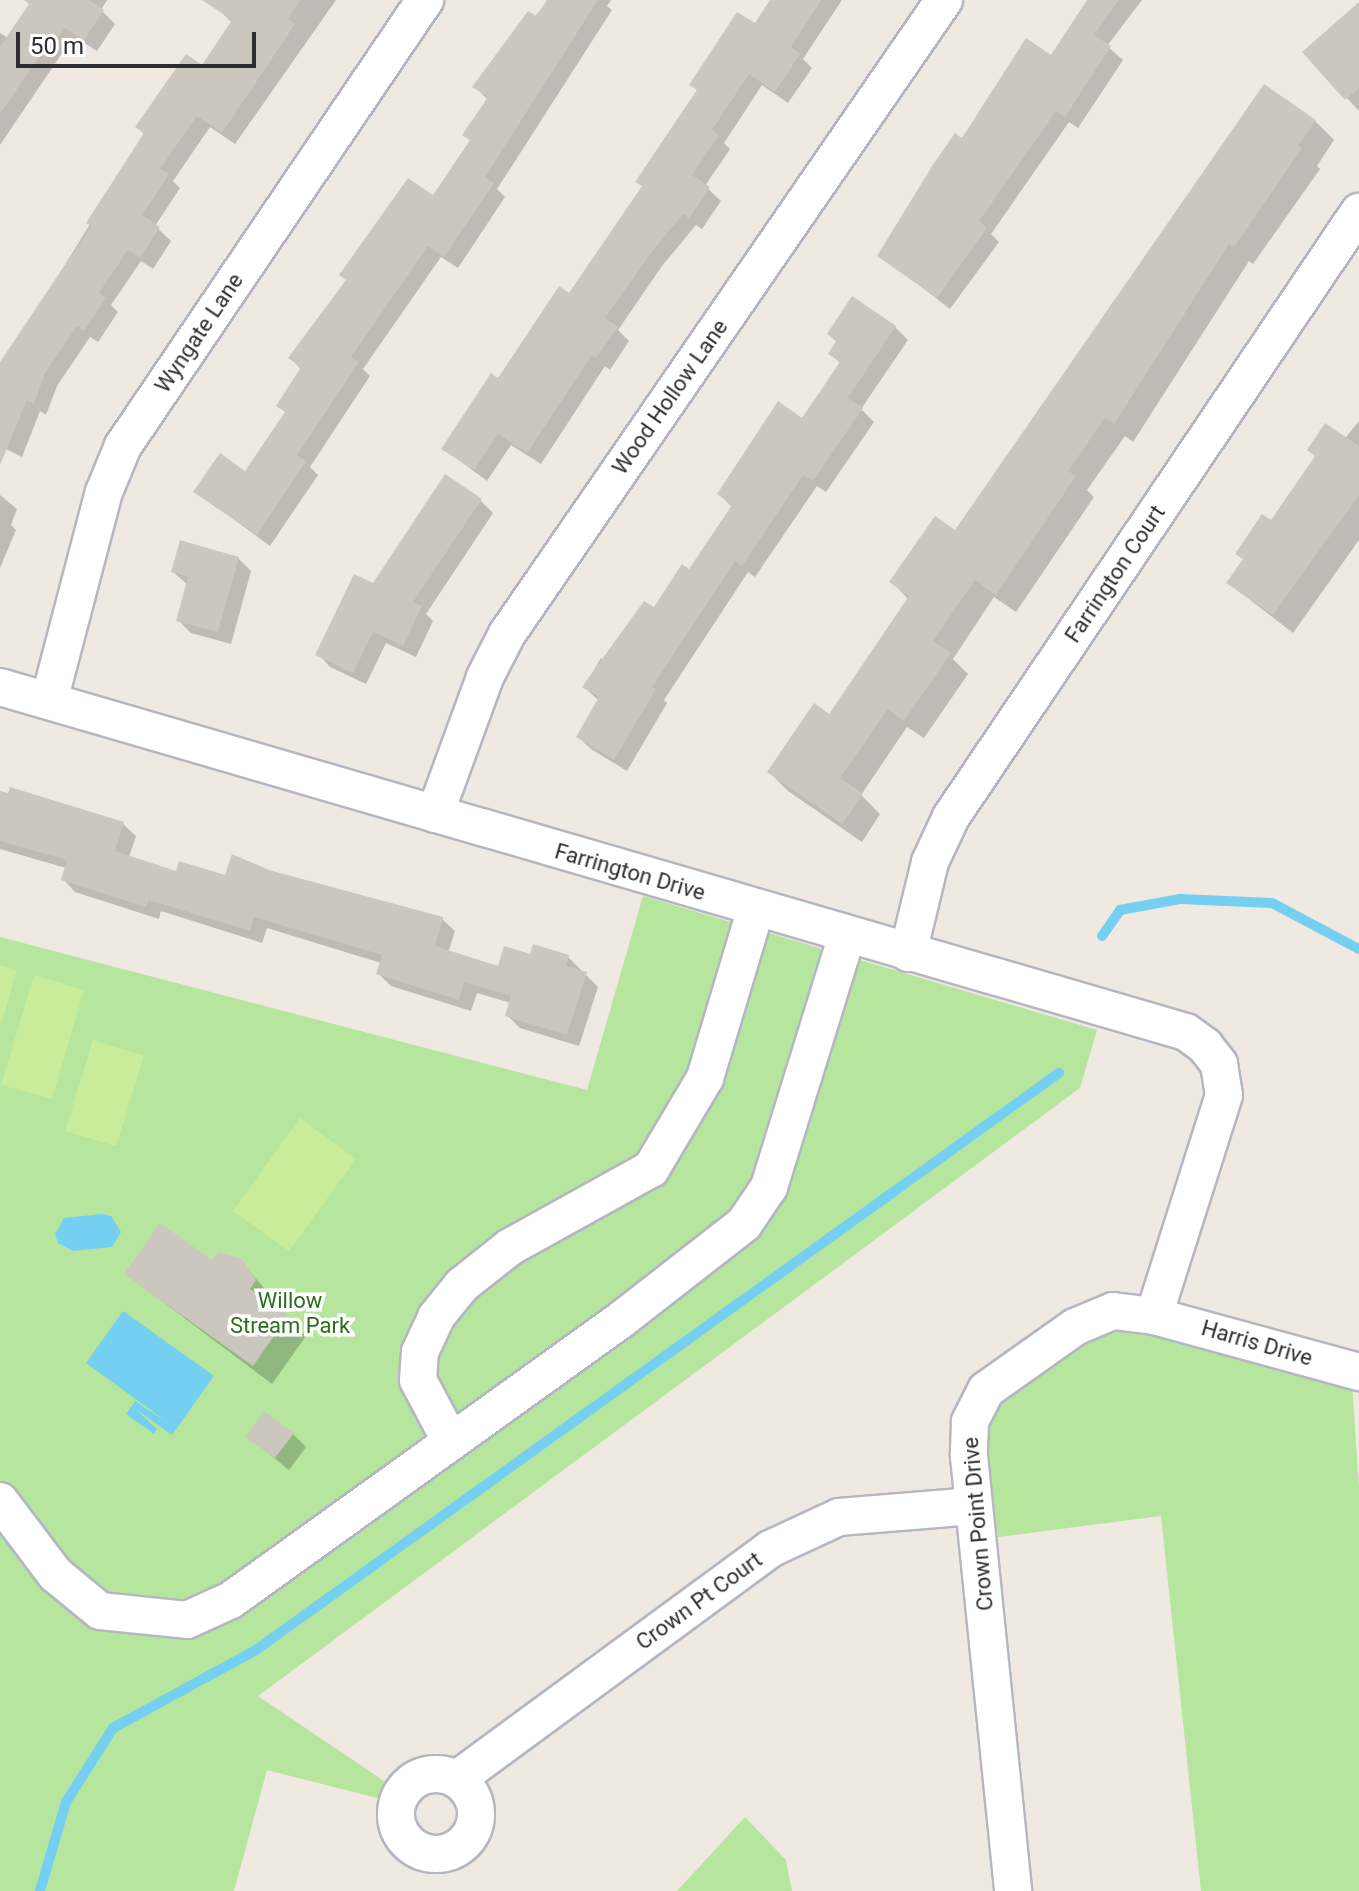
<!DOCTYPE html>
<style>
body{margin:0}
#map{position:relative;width:1359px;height:1891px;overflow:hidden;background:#efe9e1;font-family:Roboto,sans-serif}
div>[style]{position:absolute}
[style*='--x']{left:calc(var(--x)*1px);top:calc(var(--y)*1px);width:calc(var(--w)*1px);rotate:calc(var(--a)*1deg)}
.green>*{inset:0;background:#b6e59e}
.pitch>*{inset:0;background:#c9ec9a}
.water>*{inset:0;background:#75cff0}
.shadow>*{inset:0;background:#0003}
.stream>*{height:10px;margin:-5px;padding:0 5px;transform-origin:5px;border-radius:5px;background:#75cff0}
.building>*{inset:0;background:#cbc7bf}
.roads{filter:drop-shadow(2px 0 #b4b7c1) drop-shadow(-2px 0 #b4b7c1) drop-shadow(0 2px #b4b7c1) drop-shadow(0 -2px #b4b7c1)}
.minor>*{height:36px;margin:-18px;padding:0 18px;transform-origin:18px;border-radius:18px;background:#fff}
.minor>.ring{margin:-18px;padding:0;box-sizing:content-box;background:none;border:36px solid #fff;border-radius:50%}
span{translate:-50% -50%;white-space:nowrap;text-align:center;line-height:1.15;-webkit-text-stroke:7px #fff;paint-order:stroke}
.street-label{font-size:22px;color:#2e2e2e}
.park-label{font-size:22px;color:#2c6e1b}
.scale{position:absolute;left:16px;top:32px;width:240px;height:36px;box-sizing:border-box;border:4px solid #2e2e2e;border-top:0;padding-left:10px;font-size:24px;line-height:28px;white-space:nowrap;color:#2e2e2e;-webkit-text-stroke:6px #fff;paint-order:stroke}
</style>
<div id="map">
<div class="green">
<i style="clip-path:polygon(643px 896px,1097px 1030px,1080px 1088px,258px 1696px,387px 1783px,381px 1799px,267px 1770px,234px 1891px,0 1891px,0 937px,587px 1090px)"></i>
<i style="clip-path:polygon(1119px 1324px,1352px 1384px,1359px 1488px,1359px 1891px,1201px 1891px,1161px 1516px,998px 1537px,986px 1440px,994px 1403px,1090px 1332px)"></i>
<i style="clip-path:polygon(745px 1817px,786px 1860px,792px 1891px,677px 1891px)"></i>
</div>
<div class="pitch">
<i style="clip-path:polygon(0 965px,17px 970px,0 1027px)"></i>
<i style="clip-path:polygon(34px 975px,84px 990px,52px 1099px,1px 1085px)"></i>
<i style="clip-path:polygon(93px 1040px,144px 1056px,116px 1146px,65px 1131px)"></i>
<i style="clip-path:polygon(300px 1118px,356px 1159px,289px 1251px,233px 1211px)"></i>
</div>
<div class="water">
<i style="clip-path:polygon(102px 1214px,111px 1216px,121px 1232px,112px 1247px,73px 1251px,58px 1243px,55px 1234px,64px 1218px)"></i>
<i style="clip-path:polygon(123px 1311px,214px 1376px,172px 1435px,137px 1410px,157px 1429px,154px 1434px,126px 1414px,135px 1401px,170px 1424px,86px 1363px)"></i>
</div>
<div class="shadow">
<i style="clip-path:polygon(34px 0,107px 0,101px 10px,115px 24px,97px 51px,78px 39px,71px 49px,67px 46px,0 145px,0 33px,8px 38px)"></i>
<i style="clip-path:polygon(218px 0,336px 0,235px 144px,210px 127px,173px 181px,180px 188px,155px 226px,171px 241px,153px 269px,141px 261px,111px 305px,118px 312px,98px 342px,90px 337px,57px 386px,46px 415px,40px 411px,22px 457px,0 446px,0 370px,145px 135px,137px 127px,202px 68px,233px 23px,214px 6px)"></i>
<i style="clip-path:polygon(549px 0,611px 0,607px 6px,612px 10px,497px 189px,505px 197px,458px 268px,441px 257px,363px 369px,370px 376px,310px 467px,318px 475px,270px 546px,196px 492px,246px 473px,286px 413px,302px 370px,290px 358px,434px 198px,472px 141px,488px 100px,475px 87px)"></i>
<i style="clip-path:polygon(772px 0,842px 0,803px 59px,812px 68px,788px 103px,762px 85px,724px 143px,730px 149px,705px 186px,721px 201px,702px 229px,696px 225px,662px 266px,618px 330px,629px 341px,610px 370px,605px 366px,541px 464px,511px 445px,487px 481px,444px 449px,569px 296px,644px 187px,698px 91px,692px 85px,755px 26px)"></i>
<i style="clip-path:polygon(1089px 0,1142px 0,1107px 46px,1123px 60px,1078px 128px,1069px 122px,991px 234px,999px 242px,950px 309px,880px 255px,963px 141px,1052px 58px)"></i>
<i style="clip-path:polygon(1359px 4px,1359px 111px,1305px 52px)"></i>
<i style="clip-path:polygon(1315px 121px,1334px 140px,1317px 166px,1320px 169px,1253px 264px,1249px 261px,1133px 442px,1125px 436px,1087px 490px,1094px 497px,1016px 612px,994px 597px,953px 659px,968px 674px,924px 738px,907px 727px,861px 795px,880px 814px,862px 842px,788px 791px,769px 772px,830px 716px,909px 600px,892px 582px,955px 532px)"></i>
<i style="clip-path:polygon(895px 327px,908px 340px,861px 409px,874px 422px,826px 492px,817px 486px,755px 577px,748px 572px,664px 700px,667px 703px,627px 771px,591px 749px,578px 737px,599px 701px,584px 687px,601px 658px,607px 662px,690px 572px,733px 508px,719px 494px,803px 420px,841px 364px,830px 353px)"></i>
<i style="clip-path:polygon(1359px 421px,1359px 540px,1293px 633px,1228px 583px)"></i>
<i style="clip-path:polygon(0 495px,17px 509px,11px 525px,16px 530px,0 568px)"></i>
<i style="clip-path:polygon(480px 500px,493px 513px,426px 614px,433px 621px,416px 657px,386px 643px,366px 684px,330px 667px,318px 654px,374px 586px)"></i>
<i style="clip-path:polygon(238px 558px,251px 571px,231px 644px,191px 633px,178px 620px,188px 585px,173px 572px)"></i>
<i style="clip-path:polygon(0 793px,123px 824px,136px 836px,129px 857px,178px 874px,227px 878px,268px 872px,442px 919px,455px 931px,448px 953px,499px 969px,531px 956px,568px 957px,598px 987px,579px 1046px,520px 1028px,507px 1015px,511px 1003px,477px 993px,471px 1011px,391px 986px,378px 973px,381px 963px,267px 928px,262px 943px,161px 911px,159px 919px,75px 892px,63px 879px,66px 868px,0 849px)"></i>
<i style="clip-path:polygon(241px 1261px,274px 1300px,270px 1305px,306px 1336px,272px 1384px,126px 1274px)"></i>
<i style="clip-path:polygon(293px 1434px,306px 1447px,289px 1470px,248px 1437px)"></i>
</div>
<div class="stream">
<i style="--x:1102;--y:936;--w:32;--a:-55"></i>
<i style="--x:1120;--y:910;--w:61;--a:-10.4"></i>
<i style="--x:1180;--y:899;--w:92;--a:2.5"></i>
<i style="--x:1272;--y:903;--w:98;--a:27.9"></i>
<i style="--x:40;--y:1891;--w:93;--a:-73.7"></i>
<i style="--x:66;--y:1802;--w:88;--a:-57.6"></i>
<i style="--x:113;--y:1728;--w:163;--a:-28.6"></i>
<i style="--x:256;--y:1650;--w:989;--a:-35.7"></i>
</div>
<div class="building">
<i style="clip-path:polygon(24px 0,89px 0,104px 10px,84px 40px,65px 28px,58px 38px,54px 35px,0 114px,0 47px,29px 4px)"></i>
<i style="clip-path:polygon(202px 0,300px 0,288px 19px,295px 24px,222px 133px,197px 116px,160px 169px,169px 174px,142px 215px,160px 227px,140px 258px,128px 250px,99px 293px,106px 298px,84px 331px,77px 326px,45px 373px,34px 404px,27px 400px,0 465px,0 362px,91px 226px,86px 223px,144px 133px,135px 127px,186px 54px,202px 65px,232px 20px)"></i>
<i style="clip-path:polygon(547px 0,598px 0,485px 177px,494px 183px,444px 257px,428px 246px,351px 357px,359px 362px,297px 455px,306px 461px,257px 535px,193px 492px,220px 453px,245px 471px,285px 412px,276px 406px,301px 367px,288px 358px,346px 280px,339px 275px,408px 178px,433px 195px,470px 140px,462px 135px,488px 97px,472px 87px,528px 11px,536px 16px)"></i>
<i style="clip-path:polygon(770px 0,821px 0,791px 47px,800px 54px,775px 92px,749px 74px,712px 130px,719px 135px,692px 175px,710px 187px,689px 218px,683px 214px,650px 254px,605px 318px,618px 327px,596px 358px,592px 355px,527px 453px,498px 434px,474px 470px,441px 449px,491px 373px,498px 378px,559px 286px,569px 293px,642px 186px,635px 182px,697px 90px,689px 85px,737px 12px,755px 23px)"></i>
<i style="clip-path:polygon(1087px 0,1119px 0,1094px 35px,1111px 46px,1065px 117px,1056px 111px,979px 221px,987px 228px,937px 298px,877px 256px,934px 163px,955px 133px,962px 138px,1026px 38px,1051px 55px)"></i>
<i style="clip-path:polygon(1359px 2px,1359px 88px,1345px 100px,1302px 52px)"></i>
<i style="clip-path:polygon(1264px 84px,1316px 120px,1298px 146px,1302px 148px,1234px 247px,1229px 244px,1114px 424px,1105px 418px,1068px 471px,1076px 476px,996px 595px,975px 580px,933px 641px,951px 653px,904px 721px,888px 709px,840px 778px,863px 794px,842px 824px,767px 772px,814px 703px,829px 714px,909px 596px,889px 582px,935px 516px,955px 530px)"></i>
<i style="clip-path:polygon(852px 296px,896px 326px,848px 398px,863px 408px,813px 481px,803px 475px,742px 566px,735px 561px,652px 687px,656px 689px,614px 760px,576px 737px,599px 697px,582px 687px,644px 601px,654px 607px,682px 564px,689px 569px,732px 505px,717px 494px,778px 401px,802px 418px,840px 362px,828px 354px,836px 341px,827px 334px)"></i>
<i style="clip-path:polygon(1325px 423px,1359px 446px,1359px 495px,1273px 615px,1226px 583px,1243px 559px,1235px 554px,1262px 514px,1271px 520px,1315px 456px,1307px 450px)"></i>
<i style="clip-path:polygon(445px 474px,482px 499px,413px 602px,422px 606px,403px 646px,373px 632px,353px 673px,315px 655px,354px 574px,373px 583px)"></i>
<i style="clip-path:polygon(180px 540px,239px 557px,218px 632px,176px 621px,188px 577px,171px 572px)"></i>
<i style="clip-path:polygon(10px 787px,124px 822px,115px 851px,176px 871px,179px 861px,225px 875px,232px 854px,269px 870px,443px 917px,435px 946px,498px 966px,504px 946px,530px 954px,533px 944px,569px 955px,566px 966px,587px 972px,567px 1035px,505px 1016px,511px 996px,464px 982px,459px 1000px,376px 974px,382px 955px,254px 917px,250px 931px,149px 900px,146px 907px,61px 880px,67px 860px,0 841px,0 791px,8px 793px)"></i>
<i style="clip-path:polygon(160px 1223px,212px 1260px,218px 1252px,242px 1259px,256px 1280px,250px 1289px,288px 1316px,253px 1366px,124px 1274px)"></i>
<i style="clip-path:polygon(264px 1411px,294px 1433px,275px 1458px,245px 1437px)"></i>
</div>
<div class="roads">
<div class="minor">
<i style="--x:0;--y:687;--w:1235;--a:16.22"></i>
<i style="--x:1186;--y:1032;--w:24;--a:36"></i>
<i style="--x:1205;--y:1046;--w:23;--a:52"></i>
<i style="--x:1219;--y:1064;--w:31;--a:81"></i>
<i style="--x:1224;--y:1095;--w:232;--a:107.6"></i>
<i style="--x:1154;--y:1316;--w:41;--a:-173"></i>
<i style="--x:1113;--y:1311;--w:41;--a:157.2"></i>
<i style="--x:1075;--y:1327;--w:109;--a:144.7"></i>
<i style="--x:986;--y:1390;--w:36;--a:117"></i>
<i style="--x:970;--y:1422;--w:34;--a:92"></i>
<i style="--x:969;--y:1456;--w:437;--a:84.2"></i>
<i style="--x:49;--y:701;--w:216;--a:-75.3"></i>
<i style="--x:104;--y:492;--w:50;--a:-67.6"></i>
<i style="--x:123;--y:446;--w:539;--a:-55.9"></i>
<i style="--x:435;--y:814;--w:146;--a:-69.9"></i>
<i style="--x:485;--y:677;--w:48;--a:-62.9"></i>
<i style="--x:507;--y:634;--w:770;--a:-55.42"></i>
<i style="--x:908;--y:953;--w:94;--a:-76.4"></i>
<i style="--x:930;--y:862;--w:50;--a:-65"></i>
<i style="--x:951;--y:817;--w:730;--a:-56.01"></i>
<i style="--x:1154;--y:1316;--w:213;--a:15.3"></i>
<i style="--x:451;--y:1442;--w:70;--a:-118"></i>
<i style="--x:418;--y:1380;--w:28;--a:-86"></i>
<i style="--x:420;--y:1352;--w:38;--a:-65"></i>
<i style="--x:436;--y:1317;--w:41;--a:-50.9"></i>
<i style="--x:462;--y:1285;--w:61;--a:-38.4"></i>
<i style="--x:510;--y:1247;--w:161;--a:-29"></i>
<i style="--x:651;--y:1169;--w:106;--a:-59.3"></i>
<i style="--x:705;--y:1078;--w:177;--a:-73.3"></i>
<i style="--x:0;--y:1501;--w:91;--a:53"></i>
<i style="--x:55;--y:1574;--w:58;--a:39.4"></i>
<i style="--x:100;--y:1611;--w:87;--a:5.9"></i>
<i style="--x:187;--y:1620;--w:48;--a:-24.4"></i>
<i style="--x:231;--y:1600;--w:481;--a:-35.7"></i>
<i style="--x:622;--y:1319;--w:155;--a:-37.9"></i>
<i style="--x:744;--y:1224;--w:45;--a:-56"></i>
<i style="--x:769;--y:1187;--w:264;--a:-72.8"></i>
<i class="ring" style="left:396px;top:1774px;width:44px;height:44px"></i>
<i style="--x:457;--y:1779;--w:388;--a:-36.3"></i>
<i style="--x:770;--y:1549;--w:76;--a:-24.9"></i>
<i style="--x:839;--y:1517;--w:135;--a:-4.7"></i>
</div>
</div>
<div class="street-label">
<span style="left:199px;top:333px;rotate:-56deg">Wyngate Lane</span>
<span style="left:670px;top:397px;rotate:-55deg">Wood Hollow Lane</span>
<span style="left:1115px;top:574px;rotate:-56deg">Farrington Court</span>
<span style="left:630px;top:872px;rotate:16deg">Farrington Drive</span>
<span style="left:1257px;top:1343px;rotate:16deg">Harris Drive</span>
<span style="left:978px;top:1524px;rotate:-95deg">Crown Point Drive</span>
<span style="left:699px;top:1601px;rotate:-36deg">Crown Pt Court</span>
</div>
<div class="park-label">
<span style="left:290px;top:1313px">Willow<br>Stream Park</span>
</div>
<div class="scale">50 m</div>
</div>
